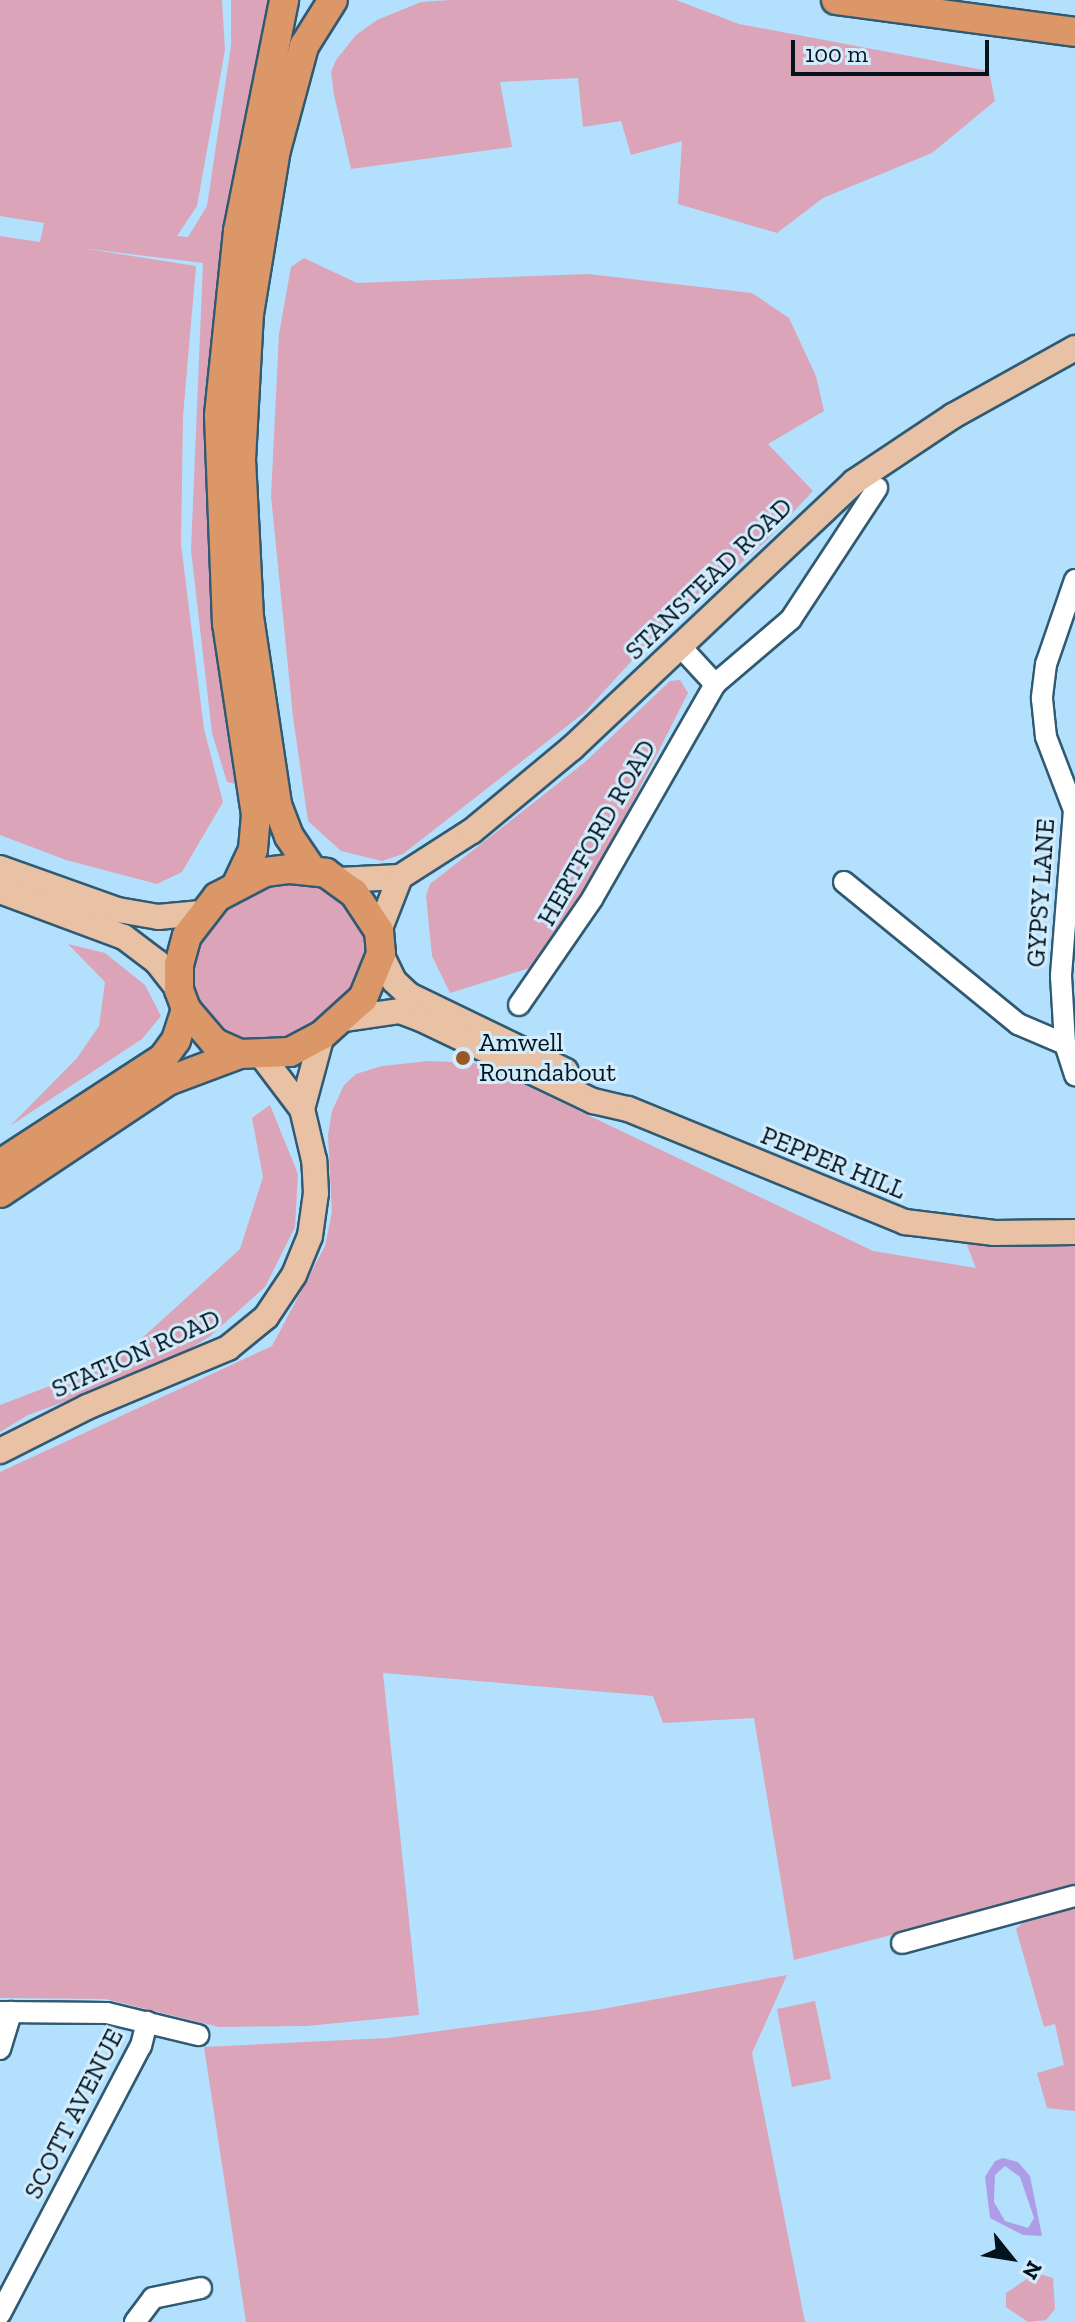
<!DOCTYPE html>
<style>
body{margin:0}
#map{position:relative;width:1075px;height:2322px;overflow:hidden;background:#b3e1fd;font-family:"Zilla Slab",serif}
div>[style]{position:absolute}
[style*='--x']{left:calc(var(--x)*1px);top:calc(var(--y)*1px);width:calc(var(--w)*1px);rotate:calc(var(--a)*1deg)}
.green>*{inset:0;background:#dba4b8}
.water>*{inset:0;background:#ae9de6}
.roads{filter:drop-shadow(2px 0 #305a72) drop-shadow(-2px 0 #305a72) drop-shadow(0 2px #305a72) drop-shadow(0 -2px #305a72)}
.minor>*{height:20px;margin:-10px;padding:0 10px;transform-origin:10px;border-radius:10px;background:#fff}
.major>*{height:24px;margin:-12px;padding:0 12px;transform-origin:12px;border-radius:12px;background:#e9c1a4}
.highway>*{height:28px;margin:-14px;padding:0 14px;transform-origin:14px;border-radius:14px;background:#db9768}
.dots>*{width:22px;height:22px;translate:-50% -50%;box-sizing:border-box;border:4px solid #d1ecfd;border-radius:50%}
span{translate:-50% -50%;white-space:nowrap;text-align:center;line-height:1.15;-webkit-text-stroke:6px #d1ecfd;paint-order:stroke}
.street-label{font-size:26px;color:#03131c}
.poi-label{font-size:26px;color:#03131c}
.left{translate:0 -50%;text-align:left}
.north{position:absolute;left:971px;top:2218px;width:80px;height:80px;-webkit-text-stroke:6px #d1ecfd;paint-order:stroke;rotate:120deg;font-size:22px;font-weight:700;line-height:32px;text-align:center;color:#03131c}
.north::after{content:'';display:block;margin:auto;width:28px;height:36px;background:#03131c;clip-path:polygon(50% 0,100% 100%,50% 72%,0 100%)}
.scale{position:absolute;left:791px;top:40px;width:198px;height:36px;box-sizing:border-box;border:4px solid #03131c;border-top:0;padding-left:10px;font-size:24px;line-height:28px;white-space:nowrap;color:#03131c;-webkit-text-stroke:6px #d1ecfd;paint-order:stroke}
</style>
<div id="map">
<div class="green">
<i style="clip-path:polygon(0 0,222px 0,225px 50px,197px 206px,177px 236px,188px 237px,207px 206px,231px 46px,231px 0,273px 0,254px 75px,232px 205px,236px 784px,227px 782px,212px 733px,191px 550px,203px 263px,81px 248px,196px 266px,183px 416px,181px 544px,204px 729px,223px 802px,182px 872px,157px 884px,66px 860px,0 835px,0 236px,40px 242px,44px 223px,0 216px)"></i>
<i style="clip-path:polygon(450px 0,676px 0,739px 24px,989px 71px,995px 101px,932px 153px,823px 198px,777px 233px,678px 204px,682px 141px,631px 155px,621px 121px,583px 127px,578px 78px,500px 82px,512px 147px,351px 169px,334px 95px,331px 72px,336px 60px,356px 35px,377px 20px,421px 2px)"></i>
<i style="clip-path:polygon(304px 258px,357px 283px,588px 274px,752px 293px,789px 318px,816px 376px,824px 411px,768px 444px,813px 491px,766px 541px,637px 655px,585px 712px,403px 854px,382px 861px,341px 851px,308px 821px,293px 717px,271px 496px,279px 334px,291px 267px)"></i>
<i style="clip-path:polygon(680px 680px,688px 693px,595px 876px,533px 967px,450px 993px,432px 956px,426px 896px,430px 884px,584px 763px,670px 681px)"></i>
<i style="clip-path:polygon(277px 876px,338px 890px,366px 930px,369px 953px,360px 987px,298px 1040px,239px 1043px,200px 1015px,186px 968px,211px 912px)"></i>
<i style="clip-path:polygon(68px 944px,105px 953px,145px 985px,161px 1016px,142px 1039px,10px 1126px,77px 1058px,99px 1026px,105px 982px)"></i>
<i style="clip-path:polygon(428px 1061px,474px 1063px,506px 1076px,873px 1251px,976px 1268px,966px 1243px,1075px 1245px,1075px 1888px,794px 1960px,754px 1718px,663px 1723px,653px 1696px,383px 1673px,419px 2015px,307px 2026px,219px 2027px,105px 1999px,0 1998px,0 1472px,272px 1346px,325px 1246px,332px 1212px,328px 1135px,332px 1111px,344px 1085px,356px 1074px,382px 1066px)"></i>
<i style="clip-path:polygon(270px 1105px,298px 1174px,295px 1227px,265px 1287px,209px 1337px,160px 1367px,28px 1415px,0 1432px,0 1405px,118px 1360px,240px 1249px,263px 1177px,252px 1118px)"></i>
<i style="clip-path:polygon(1075px 1902px,1075px 2111px,1047px 2108px,1037px 2073px,1064px 2065px,1055px 2024px,1044px 2027px,1016px 1929px,1032px 1914px)"></i>
<i style="clip-path:polygon(787px 1975px,752px 2053px,805px 2322px,246px 2322px,204px 2047px,387px 2038px,597px 2010px)"></i>
<i style="clip-path:polygon(815px 2001px,831px 2079px,792px 2087px,777px 2009px)"></i>
<i style="clip-path:polygon(1036px 2273px,1053px 2278px,1055px 2309px,1046px 2320px,1028px 2322px,1006px 2307px,1006px 2293px)"></i>
</div>
<div class="water">
<i style="clip-path:polygon(evenodd,1003px 2158px,1018px 2162px,1030px 2176px,1042px 2236px,1023px 2235px,990px 2218px,985px 2177px,995px 2161px,1003px 2158px,1005px 2166px,1020px 2177px,1034px 2218px,1028px 2228px,1005px 2221px,994px 2202px,995px 2175px,1005px 2166px)"></i>
</div>
<div class="roads">
<div class="minor">
<i style="--x:1075;--y:580;--w:89;--a:109"></i>
<i style="--x:1046;--y:664;--w:35;--a:97"></i>
<i style="--x:1042;--y:699;--w:38;--a:84"></i>
<i style="--x:1046;--y:737;--w:78;--a:69"></i>
<i style="--x:1074;--y:810;--w:167;--a:94.5"></i>
<i style="--x:1061;--y:976;--w:68;--a:86.6"></i>
<i style="--x:1065;--y:1044;--w:33;--a:72"></i>
<i style="--x:680;--y:646;--w:52;--a:47.4"></i>
<i style="--x:844;--y:882;--w:225;--a:39.2"></i>
<i style="--x:1018;--y:1024;--w:51;--a:23.1"></i>
<i style="--x:519;--y:1005;--w:129;--a:-55.4"></i>
<i style="--x:592;--y:899;--w:248;--a:-60.2"></i>
<i style="--x:715;--y:684;--w:100;--a:-40.5"></i>
<i style="--x:791;--y:619;--w:157;--a:-56.7"></i>
<i style="--x:902;--y:1943;--w:179;--a:-15.2"></i>
<i style="--x:0;--y:2012;--w:107;--a:0.5"></i>
<i style="--x:107;--y:2013;--w:94;--a:13.6"></i>
<i style="--x:0;--y:2049;--w:39;--a:-73"></i>
<i style="--x:0;--y:2314;--w:303;--a:-62.3"></i>
<i style="--x:141;--y:2046;--w:25;--a:-76"></i>
<i style="--x:135;--y:2322;--w:30;--a:-53"></i>
<i style="--x:153;--y:2298;--w:49;--a:-11.8"></i>
</div>
<div class="major">
<i style="--x:0;--y:868;--w:125;--a:19.6"></i>
<i style="--x:118;--y:910;--w:41;--a:9.9"></i>
<i style="--x:158;--y:917;--w:43;--a:-5.3"></i>
<i style="--x:338;--y:880;--w:62;--a:-2.8"></i>
<i style="--x:400;--y:877;--w:85;--a:-32.6"></i>
<i style="--x:472;--y:831;--w:130;--a:-39.7"></i>
<i style="--x:572;--y:748;--w:388;--a:-43.3"></i>
<i style="--x:854;--y:482;--w:119;--a:-33.7"></i>
<i style="--x:953;--y:416;--w:140;--a:-29.1"></i>
<i style="--x:0;--y:891;--w:132;--a:20.4"></i>
<i style="--x:124;--y:937;--w:41;--a:37.1"></i>
<i style="--x:157;--y:962;--w:36;--a:52"></i>
<i style="--x:379;--y:931;--w:58;--a:-68.7"></i>
<i style="--x:381;--y:954;--w:30;--a:64"></i>
<i style="--x:394;--y:981;--w:21;--a:43"></i>
<i style="--x:409;--y:995;--w:174;--a:25.8"></i>
<i style="--x:344;--y:1019;--w:57;--a:-8.1"></i>
<i style="--x:400;--y:1011;--w:22;--a:21"></i>
<i style="--x:421;--y:1019;--w:191;--a:25.5"></i>
<i style="--x:593;--y:1101;--w:36;--a:13"></i>
<i style="--x:628;--y:1109;--w:299;--a:22.2"></i>
<i style="--x:905;--y:1222;--w:90;--a:7"></i>
<i style="--x:994;--y:1233;--w:81;--a:-0.7"></i>
<i style="--x:302;--y:1109;--w:77;--a:-74.9"></i>
<i style="--x:0;--y:1451;--w:97;--a:-26.8"></i>
<i style="--x:87;--y:1407;--w:153;--a:-22.7"></i>
<i style="--x:228;--y:1348;--w:49;--a:-39.2"></i>
<i style="--x:266;--y:1317;--w:50;--a:-56.3"></i>
<i style="--x:294;--y:1275;--w:42;--a:-67.7"></i>
<i style="--x:310;--y:1236;--w:43;--a:-82.1"></i>
<i style="--x:316;--y:1193;--w:33;--a:-93"></i>
<i style="--x:314;--y:1160;--w:52;--a:-103.2"></i>
<i style="--x:302;--y:1109;--w:68;--a:-127.2"></i>
</div>
<div class="highway">
<i style="--x:836;--y:0;--w:241;--a:7.6"></i>
<i style="--x:290;--y:869;--w:36;--a:6"></i>
<i style="--x:326;--y:873;--w:34;--a:36"></i>
<i style="--x:354;--y:893;--w:45;--a:56.7"></i>
<i style="--x:379;--y:931;--w:23;--a:85"></i>
<i style="--x:381;--y:954;--w:48;--a:112.2"></i>
<i style="--x:363;--y:998;--w:55;--a:137.9"></i>
<i style="--x:322;--y:1035;--w:36;--a:152"></i>
<i style="--x:290;--y:1052;--w:50;--a:177.7"></i>
<i style="--x:240;--y:1054;--w:27;--a:-156"></i>
<i style="--x:215;--y:1043;--w:45;--a:-130.5"></i>
<i style="--x:186;--y:1009;--w:20;--a:-110"></i>
<i style="--x:179;--y:990;--w:25;--a:-90"></i>
<i style="--x:179;--y:965;--w:30;--a:-75"></i>
<i style="--x:187;--y:936;--w:49;--a:-52.4"></i>
<i style="--x:217;--y:897;--w:54;--a:-27.5"></i>
<i style="--x:265;--y:872;--w:25;--a:-7"></i>
<i style="--x:312;--y:870;--w:41;--a:-124.1"></i>
<i style="--x:289;--y:836;--w:34;--a:-111"></i>
<i style="--x:277;--y:804;--w:189;--a:-98.5"></i>
<i style="--x:249;--y:617;--w:157;--a:-92.9"></i>
<i style="--x:241;--y:460;--w:146;--a:-86.9"></i>
<i style="--x:249;--y:314;--w:166;--a:-80.7"></i>
<i style="--x:276;--y:150;--w:108;--a:-74.9"></i>
<i style="--x:304;--y:46;--w:54;--a:-57.8"></i>
<i style="--x:237;--y:884;--w:38;--a:-65"></i>
<i style="--x:253;--y:849;--w:34;--a:-85"></i>
<i style="--x:256;--y:815;--w:193;--a:-98.6"></i>
<i style="--x:227;--y:624;--w:209;--a:-92.2"></i>
<i style="--x:219;--y:415;--w:185;--a:-84.1"></i>
<i style="--x:238;--y:231;--w:236;--a:-78.7"></i>
<i style="--x:0;--y:1164;--w:194;--a:-33"></i>
<i style="--x:163;--y:1058;--w:22;--a:-54"></i>
<i style="--x:176;--y:1040;--w:33;--a:-72"></i>
<i style="--x:0;--y:1193;--w:202;--a:-33.7"></i>
<i style="--x:168;--y:1081;--w:77;--a:-20.6"></i>
</div>
</div>
<div class="dots">
<i style="left:463px;top:1058px;background:#9b5826"></i>
</div>
<div class="street-label">
<span style="left:709px;top:579px;rotate:-44deg">STANSTEAD ROAD</span>
<span style="left:597px;top:833px;rotate:-60deg">HERTFORD ROAD</span>
<span style="left:1041px;top:893px;rotate:-86deg">GYPSY LANE</span>
<span style="left:833px;top:1163px;rotate:22deg">PEPPER HILL</span>
<span style="left:136px;top:1354px;rotate:-24deg">STATION ROAD</span>
<span style="left:74px;top:2114px;rotate:-63deg">SCOTT AVENUE</span>
</div>
<div class="poi-label">
<span class="left" style="left:479px;top:1058px">Amwell<br>Roundabout</span>
</div>
<div class="north">N</div>
<div class="scale">100 m</div>
</div>
